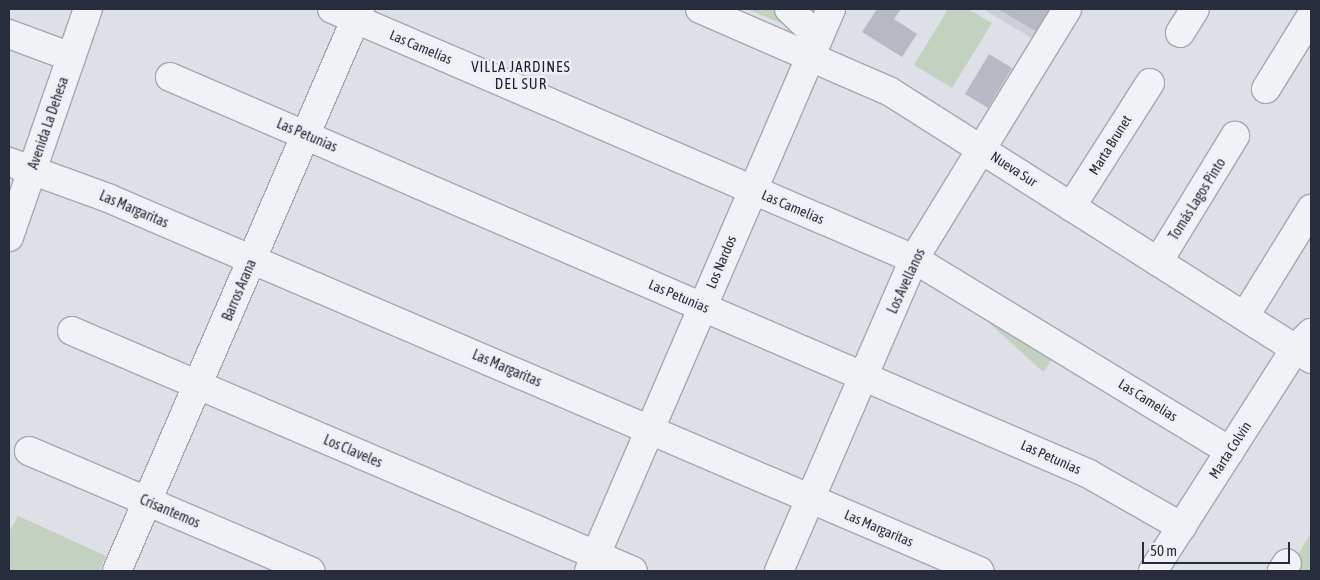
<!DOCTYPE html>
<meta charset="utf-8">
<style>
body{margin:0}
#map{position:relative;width:1320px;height:580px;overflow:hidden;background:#dee0e7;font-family:"Asap Condensed",sans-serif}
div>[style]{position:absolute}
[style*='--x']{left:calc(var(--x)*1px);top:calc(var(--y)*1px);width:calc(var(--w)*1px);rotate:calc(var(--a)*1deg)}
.built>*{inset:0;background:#cccfd9}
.green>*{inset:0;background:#c2d1c0}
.building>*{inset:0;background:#b6b9c4}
.roads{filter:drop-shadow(1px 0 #a4a7b1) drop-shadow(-1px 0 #a4a7b1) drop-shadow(0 1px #a4a7b1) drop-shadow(0 -1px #a4a7b1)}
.minor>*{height:28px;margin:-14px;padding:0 14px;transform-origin:14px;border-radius:14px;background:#f1f2f6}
span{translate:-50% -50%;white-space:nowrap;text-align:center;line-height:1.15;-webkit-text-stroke:5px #edeff5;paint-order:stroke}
.street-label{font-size:14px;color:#282d3d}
.neighbourhood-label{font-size:15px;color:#1a1e2e;letter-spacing:1px}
.frame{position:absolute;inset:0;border:10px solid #282d3d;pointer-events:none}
.scale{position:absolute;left:1142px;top:542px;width:148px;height:22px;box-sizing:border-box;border:2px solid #282d3d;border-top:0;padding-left:6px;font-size:15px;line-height:18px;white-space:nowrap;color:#282d3d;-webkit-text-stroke:4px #edeff5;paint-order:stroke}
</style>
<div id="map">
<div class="built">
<i style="clip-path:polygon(983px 9px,1059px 9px,1038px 42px)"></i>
</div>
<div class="green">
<i style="clip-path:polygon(747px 9px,779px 9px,806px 34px)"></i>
<i style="clip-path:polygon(948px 9px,968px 9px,992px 23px,952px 88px,914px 65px)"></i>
<i style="clip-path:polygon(939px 277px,1057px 352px,1043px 372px)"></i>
<i style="clip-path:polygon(18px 516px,106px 556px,99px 571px,9px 571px,9px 532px)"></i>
<i style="clip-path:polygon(1311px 533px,1311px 571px,1288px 571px)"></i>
</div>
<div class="building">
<i style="clip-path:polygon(877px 9px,901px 9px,894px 19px,917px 34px,902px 57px,862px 32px)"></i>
<i style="clip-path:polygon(998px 9px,1051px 9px,1037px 32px)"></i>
<i style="clip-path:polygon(989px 54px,1012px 68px,988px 108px,965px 94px)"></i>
</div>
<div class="roads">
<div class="minor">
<i style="--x:332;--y:9;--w:633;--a:23.25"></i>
<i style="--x:914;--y:259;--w:370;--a:31.3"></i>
<i style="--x:700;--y:9;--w:206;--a:23.5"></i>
<i style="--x:889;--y:91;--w:500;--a:32.4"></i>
<i style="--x:789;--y:9;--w:40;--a:44"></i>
<i style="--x:1180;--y:33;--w:28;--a:-58"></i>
<i style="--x:9;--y:34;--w:66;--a:20.4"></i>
<i style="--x:170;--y:77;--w:1001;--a:23.36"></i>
<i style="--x:1089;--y:474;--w:107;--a:29.7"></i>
<i style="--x:1266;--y:89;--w:86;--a:-58.3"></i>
<i style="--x:9;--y:162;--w:105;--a:20"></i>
<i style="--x:108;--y:198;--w:948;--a:23.18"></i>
<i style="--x:1071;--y:207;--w:147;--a:-57.5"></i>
<i style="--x:9;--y:237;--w:241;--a:-70.9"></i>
<i style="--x:1158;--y:262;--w:148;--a:-58.6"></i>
<i style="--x:1245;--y:316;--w:126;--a:-58.3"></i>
<i style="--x:72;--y:331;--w:610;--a:23.16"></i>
<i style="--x:29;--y:451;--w:306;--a:23.1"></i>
<i style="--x:117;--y:571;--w:612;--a:-66.62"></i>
<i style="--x:589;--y:571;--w:612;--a:-66.7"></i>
<i style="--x:779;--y:571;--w:340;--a:-66.6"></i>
<i style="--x:914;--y:259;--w:293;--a:-58.5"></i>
<i style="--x:1153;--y:571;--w:264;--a:-57.4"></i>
<i style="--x:1295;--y:349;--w:23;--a:-45"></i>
<i style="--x:1282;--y:571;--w:9;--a:-58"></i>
</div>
</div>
<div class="street-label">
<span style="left:421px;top:47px;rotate:23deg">Las Camelias</span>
<span style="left:48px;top:123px;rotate:-71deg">Avenida La Dehesa</span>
<span style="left:307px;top:135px;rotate:23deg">Las Petunias</span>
<span style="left:1110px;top:145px;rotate:-58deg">Marta Brunet</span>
<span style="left:1014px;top:169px;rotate:33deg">Nueva Sur</span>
<span style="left:1197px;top:199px;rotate:-58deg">Tomás Lagos Pinto</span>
<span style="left:793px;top:207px;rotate:23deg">Las Camelias</span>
<span style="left:134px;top:209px;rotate:23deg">Las Margaritas</span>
<span style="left:721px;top:262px;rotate:-67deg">Los Nardos</span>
<span style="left:906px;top:281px;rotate:-65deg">Los Avellanos</span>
<span style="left:239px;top:290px;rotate:-67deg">Barros Arana</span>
<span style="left:679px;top:296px;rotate:23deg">Las Petunias</span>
<span style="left:507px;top:368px;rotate:23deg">Las Margaritas</span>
<span style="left:1148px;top:400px;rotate:32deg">Las Camelias</span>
<span style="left:1230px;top:450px;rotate:-57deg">Marta Colvin</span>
<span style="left:353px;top:451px;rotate:23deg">Los Claveles</span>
<span style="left:1051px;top:457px;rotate:24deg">Las Petunias</span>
<span style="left:170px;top:511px;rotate:23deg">Crisantemos</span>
<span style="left:879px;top:528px;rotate:23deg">Las Margaritas</span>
</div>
<div class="neighbourhood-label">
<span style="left:521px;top:75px">VILLA JARDINES<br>DEL SUR</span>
</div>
<div class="frame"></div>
<div class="scale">50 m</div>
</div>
